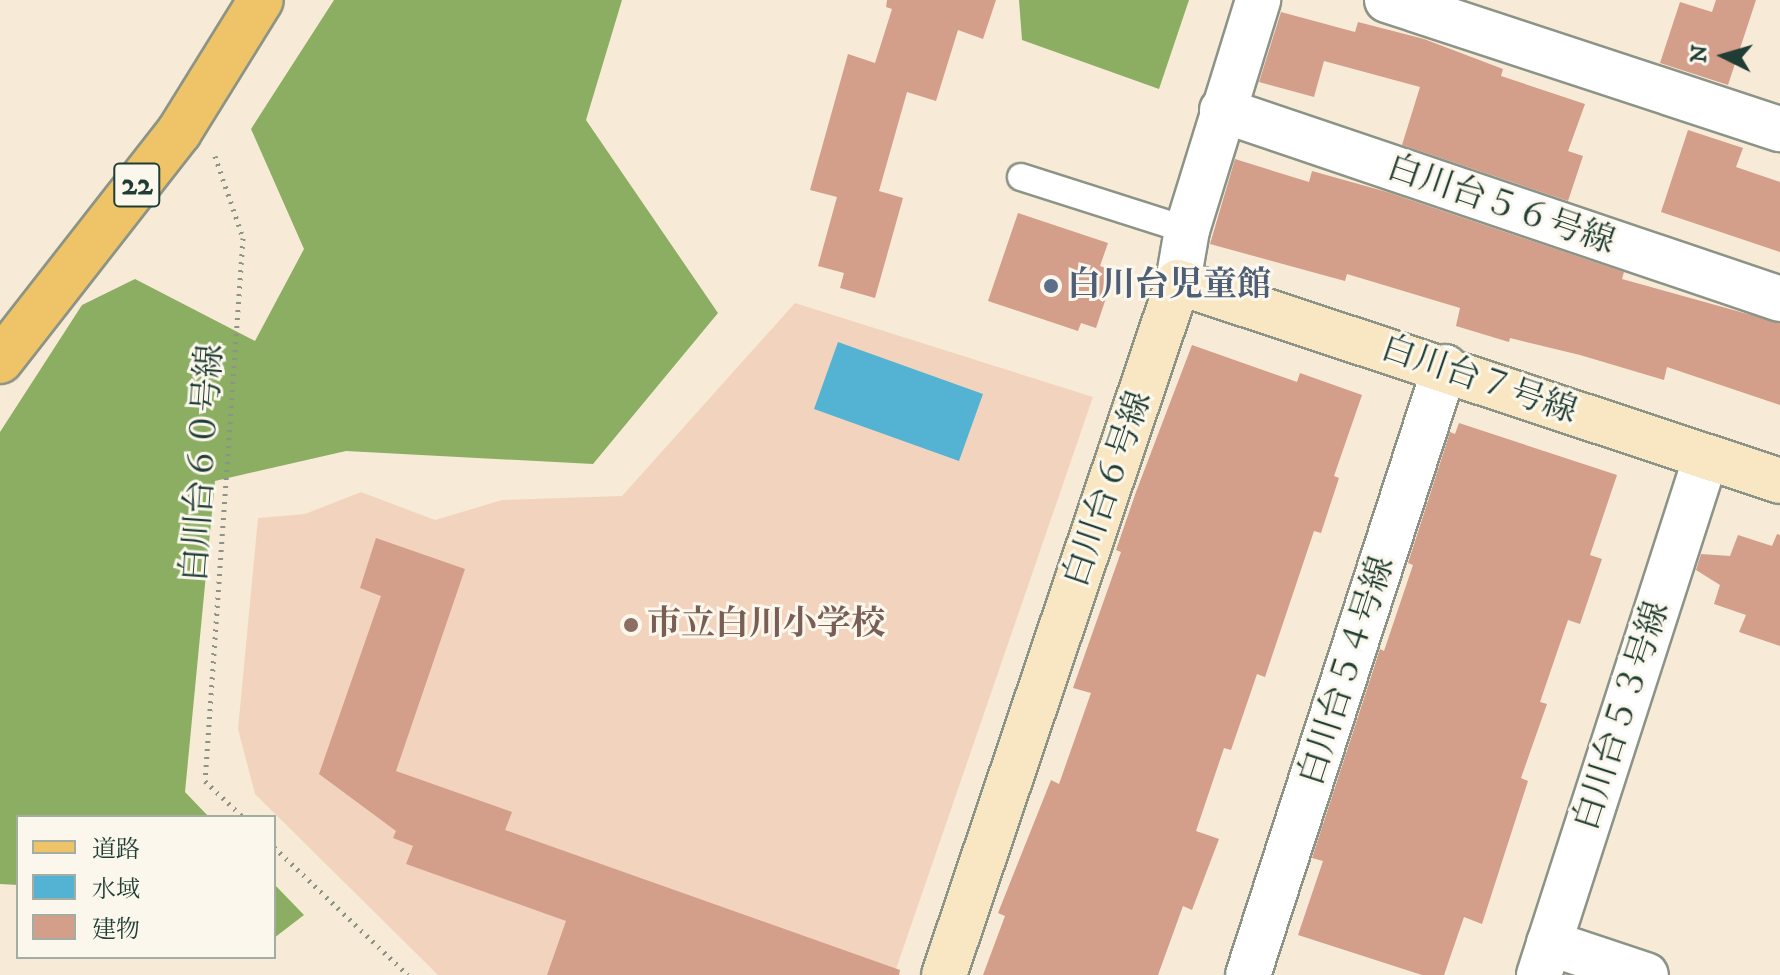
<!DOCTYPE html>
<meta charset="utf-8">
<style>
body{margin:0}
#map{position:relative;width:1780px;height:975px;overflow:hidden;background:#f7ebd7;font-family:"IM FELL DW Pica","Noto Serif JP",serif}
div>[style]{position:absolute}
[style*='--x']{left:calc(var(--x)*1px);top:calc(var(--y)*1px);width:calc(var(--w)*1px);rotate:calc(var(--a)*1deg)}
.built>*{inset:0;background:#f2d4be}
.forest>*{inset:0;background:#8cae62}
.water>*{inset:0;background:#54b3d2}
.building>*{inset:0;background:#d39e8a}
.path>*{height:5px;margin-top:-2.5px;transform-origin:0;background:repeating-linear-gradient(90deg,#8b9486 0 2px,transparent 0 8px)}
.roads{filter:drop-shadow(2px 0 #8b9486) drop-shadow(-2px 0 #8b9486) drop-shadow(0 2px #8b9486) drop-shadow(0 -2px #8b9486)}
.lane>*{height:26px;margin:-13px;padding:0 13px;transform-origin:13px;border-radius:13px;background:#fff}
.street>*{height:44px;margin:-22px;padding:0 22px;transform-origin:22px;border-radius:22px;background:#fff}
.secondary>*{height:44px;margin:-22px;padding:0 22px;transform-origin:22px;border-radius:22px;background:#f9e7c3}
.primary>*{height:44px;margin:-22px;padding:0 22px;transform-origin:22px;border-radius:22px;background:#efc469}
.dots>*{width:22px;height:22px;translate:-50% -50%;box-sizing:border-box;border:4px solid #fbf7ec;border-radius:50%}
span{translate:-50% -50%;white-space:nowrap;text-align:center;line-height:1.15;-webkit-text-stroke:6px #fbf7ec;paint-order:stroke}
.shield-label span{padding:2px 6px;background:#fbf7ec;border:2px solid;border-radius:6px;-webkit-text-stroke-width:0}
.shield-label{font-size:32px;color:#1f3d34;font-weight:700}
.street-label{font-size:34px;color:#1f3d34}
.service-label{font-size:34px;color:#4e5e75;font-weight:700}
.left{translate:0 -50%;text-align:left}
.education-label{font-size:34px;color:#785e54;font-weight:700}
.legend{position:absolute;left:16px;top:815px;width:260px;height:144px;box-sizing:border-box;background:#fbf7ec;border:2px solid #a3ada2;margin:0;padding:10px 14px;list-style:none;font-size:24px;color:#1f3d34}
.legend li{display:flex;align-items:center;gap:16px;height:40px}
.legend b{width:40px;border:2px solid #a3ada2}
.north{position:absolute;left:1684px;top:16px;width:80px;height:80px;-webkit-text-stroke:6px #fbf7ec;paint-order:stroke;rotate:275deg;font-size:22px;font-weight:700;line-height:32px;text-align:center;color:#1f3d34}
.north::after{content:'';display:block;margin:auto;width:28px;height:36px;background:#1f3d34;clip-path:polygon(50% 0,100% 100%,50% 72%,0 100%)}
</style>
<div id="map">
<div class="built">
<i style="clip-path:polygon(795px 303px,1093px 397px,894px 975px,438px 975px,255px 794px,238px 729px,258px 518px,305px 514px,361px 492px,435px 520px,502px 500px,622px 496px)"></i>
</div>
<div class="forest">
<i style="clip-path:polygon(334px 0,622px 0,586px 120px,718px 313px,593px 464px,346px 451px,215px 481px,185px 792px,209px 817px,18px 817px,18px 885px,0 884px,0 432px,82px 305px,135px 279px,255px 341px,304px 249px,251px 129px)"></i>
<i style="clip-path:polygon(1019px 0,1189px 0,1159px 89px,1022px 40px)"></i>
<i style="clip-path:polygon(274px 884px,304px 915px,274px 938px)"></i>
</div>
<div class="water">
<i style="clip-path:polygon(838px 342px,983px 394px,959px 461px,814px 409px)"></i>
</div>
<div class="building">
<i style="clip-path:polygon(887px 0,996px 0,983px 39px,958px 30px,936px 101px,907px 92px,879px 191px,903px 198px,875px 298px,840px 288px,844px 273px,818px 266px,837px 197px,810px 190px,848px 54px,875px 63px,892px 9px,886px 7px)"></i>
<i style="clip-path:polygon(1716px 0,1756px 0,1728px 85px,1660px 63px,1680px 2px,1712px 12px)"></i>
<i style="clip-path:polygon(1281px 12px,1355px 32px,1358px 22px,1424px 39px,1503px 69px,1501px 76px,1585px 104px,1568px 151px,1583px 156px,1568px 201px,1402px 145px,1420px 87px,1324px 61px,1314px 97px,1259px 82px)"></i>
<i style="clip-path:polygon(1688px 130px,1743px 148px,1736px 167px,1780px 182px,1780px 252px,1661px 212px)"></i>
<i style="clip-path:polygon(1235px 159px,1309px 182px,1312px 171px,1387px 192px,1624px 272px,1622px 279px,1780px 323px,1780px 405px,1667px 367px,1664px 380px,1580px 355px,1510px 338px,1509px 342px,1456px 326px,1460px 308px,1347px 274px,1345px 281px,1210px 244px)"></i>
<i style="clip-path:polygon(1018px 213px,1108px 243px,1100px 266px,1115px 271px,1096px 328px,1081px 323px,1078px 331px,988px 301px)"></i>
<i style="clip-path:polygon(1192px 345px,1297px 382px,1300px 373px,1362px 395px,1334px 476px,1339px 478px,1321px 533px,1314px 531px,1265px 677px,1257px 674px,1231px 750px,1224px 748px,1196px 831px,1219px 839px,1192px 910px,1183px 906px,1158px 975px,983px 975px,1005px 916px,998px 913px,1051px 780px,1059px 784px,1091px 693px,1073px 688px,1121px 552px,1116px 550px,1136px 492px)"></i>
<i style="clip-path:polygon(1459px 423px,1617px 475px,1590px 555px,1602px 559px,1580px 624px,1568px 620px,1540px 702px,1547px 704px,1521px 778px,1528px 781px,1482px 924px,1464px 917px,1444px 975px,1422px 975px,1298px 935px,1323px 861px,1312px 858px,1380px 649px,1384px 651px,1413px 565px,1408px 563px,1450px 432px,1455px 434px)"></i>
<i style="clip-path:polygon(1777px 534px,1780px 535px,1780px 646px,1739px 632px,1746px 615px,1714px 604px,1720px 585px,1696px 570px,1701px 554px,1730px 556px,1738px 535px,1772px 546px)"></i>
<i style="clip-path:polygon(376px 538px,465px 569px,396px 771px,512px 812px,505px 830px,900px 970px,899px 975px,547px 975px,566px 921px,406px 864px,413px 846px,393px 838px,396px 831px,319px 774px,381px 596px,360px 588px)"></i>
</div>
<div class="path">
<i style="--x:215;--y:156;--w:87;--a:71.1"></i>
<i style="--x:243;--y:238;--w:544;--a:94"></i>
<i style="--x:205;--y:781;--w:52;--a:43.5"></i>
<i style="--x:274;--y:847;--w:185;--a:43.7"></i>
</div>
<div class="roads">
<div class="lane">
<i style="--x:1021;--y:177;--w:174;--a:17.7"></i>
</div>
<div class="street">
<i style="--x:1387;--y:0;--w:414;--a:18.2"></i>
<i style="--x:1222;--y:110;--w:589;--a:18.71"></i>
<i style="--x:1178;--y:282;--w:53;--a:-80.2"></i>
<i style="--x:1187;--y:230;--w:241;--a:-72.8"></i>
<i style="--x:1549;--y:943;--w:102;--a:18.3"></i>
<i style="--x:1248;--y:975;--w:639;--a:-72.05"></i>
<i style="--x:1539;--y:975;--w:544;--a:-72.13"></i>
</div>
<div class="secondary">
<i style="--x:944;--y:975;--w:731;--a:-71.34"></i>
<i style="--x:1178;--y:282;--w:634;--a:18.29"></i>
</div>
<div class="primary">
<i style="--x:0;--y:361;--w:291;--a:-52"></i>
<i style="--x:179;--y:132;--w:155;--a:-58.2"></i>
</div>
</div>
<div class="dots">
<i style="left:1051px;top:286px;background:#5c6f8a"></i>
<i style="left:631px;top:625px;background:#8d6e63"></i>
</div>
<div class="shield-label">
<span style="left:137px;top:185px">22</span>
</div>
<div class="street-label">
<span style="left:1501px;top:205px;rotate:19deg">白川台５６号線</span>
<span style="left:1479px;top:380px;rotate:19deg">白川台７号線</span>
<span style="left:203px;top:463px;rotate:-86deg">白川台６０号線</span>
<span style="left:1108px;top:489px;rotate:-71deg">白川台６号線</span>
<span style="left:1347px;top:671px;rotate:-72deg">白川台５４号線</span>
<span style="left:1622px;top:716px;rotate:-72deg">白川台５３号線</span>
</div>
<div class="service-label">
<span class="left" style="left:1067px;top:286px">白川台児童館</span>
</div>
<div class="education-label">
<span class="left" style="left:647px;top:625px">市立白川小学校</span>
</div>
<ul class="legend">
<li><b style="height:10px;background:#efc469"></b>道路</li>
<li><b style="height:22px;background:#54b3d2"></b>水域</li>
<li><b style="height:22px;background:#d39e8a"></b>建物</li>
</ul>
<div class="north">N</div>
</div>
